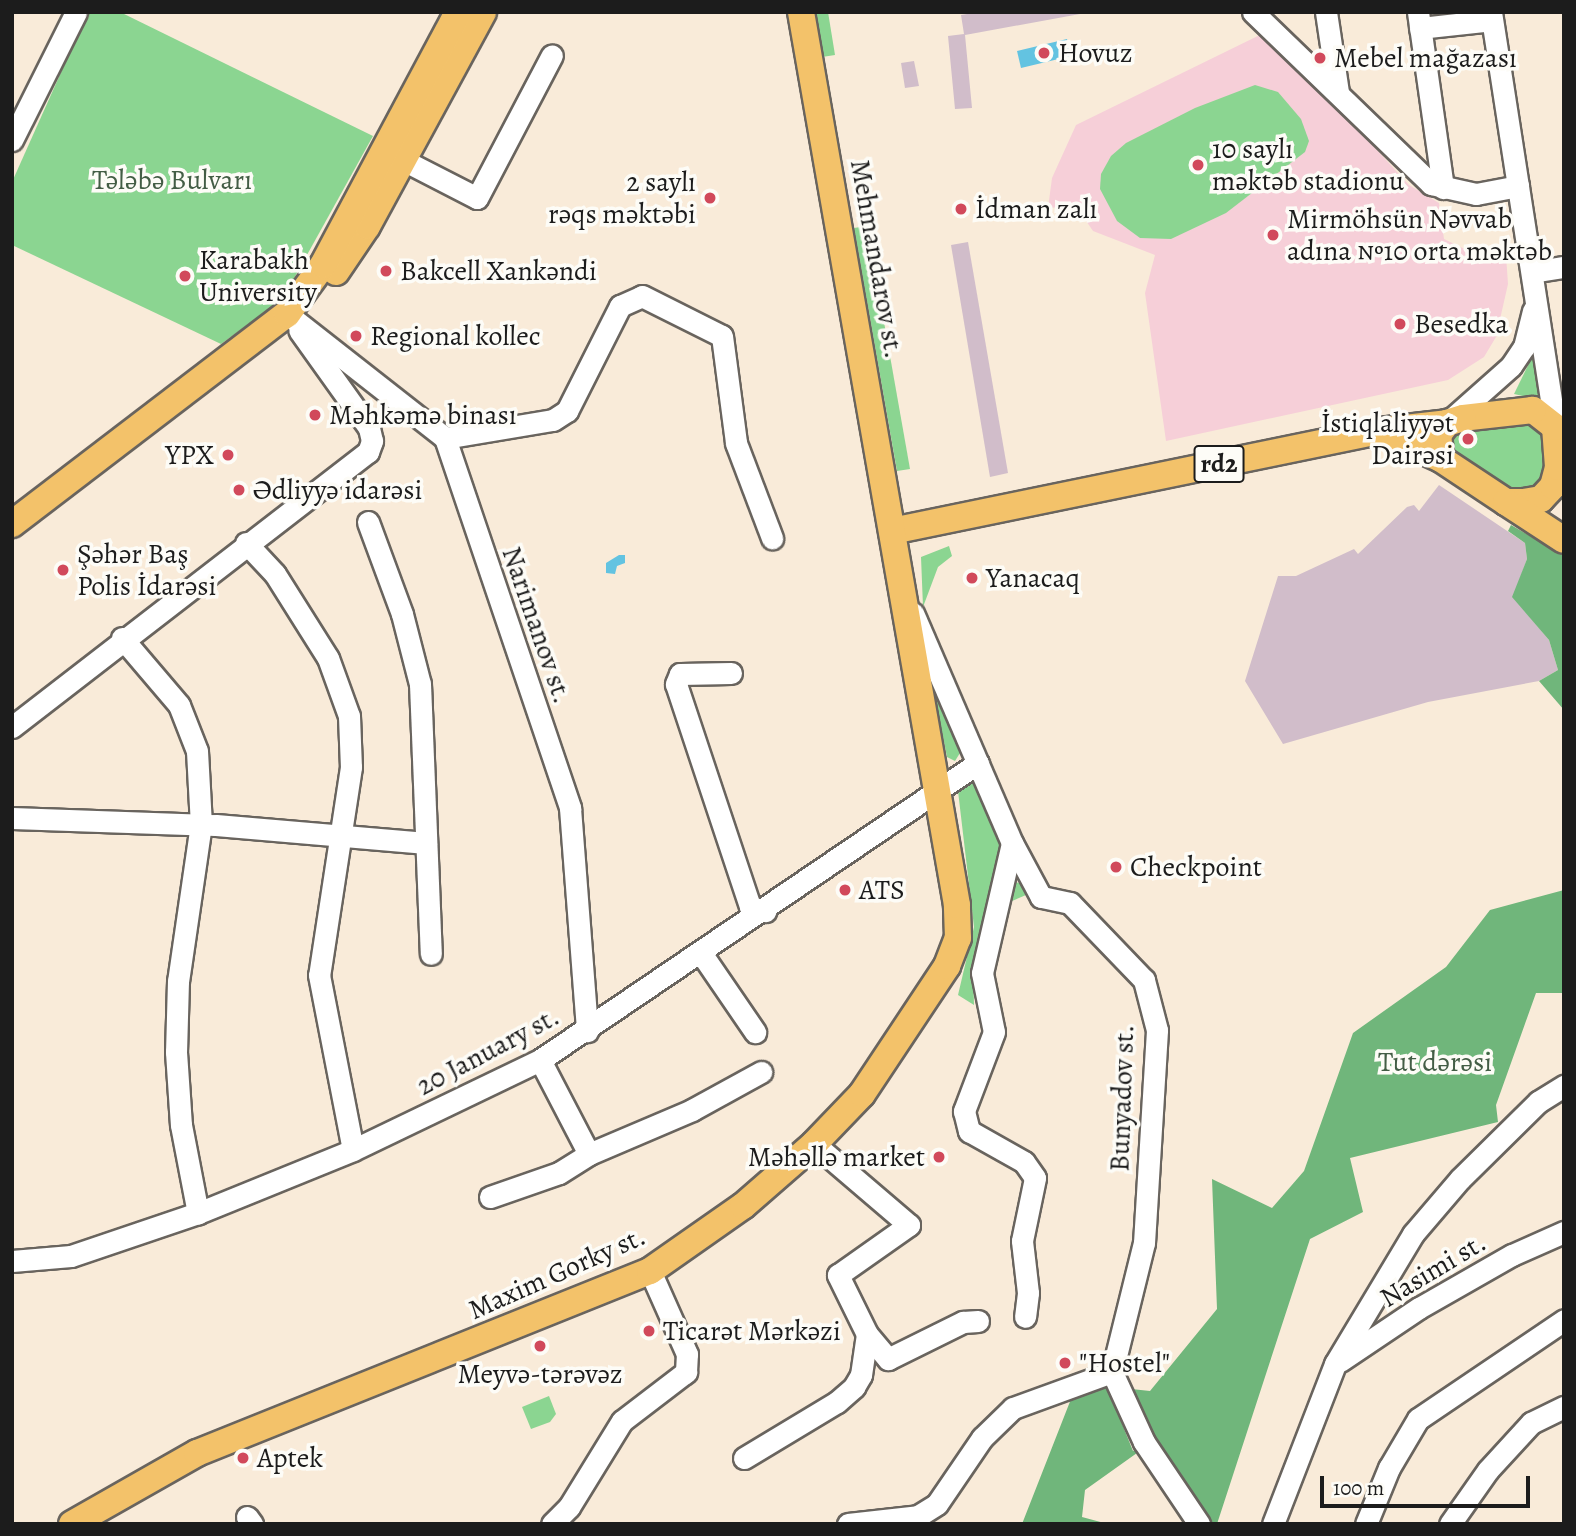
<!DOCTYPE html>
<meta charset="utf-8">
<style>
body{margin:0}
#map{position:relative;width:1576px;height:1536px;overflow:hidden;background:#f9ebd9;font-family:Alegreya,serif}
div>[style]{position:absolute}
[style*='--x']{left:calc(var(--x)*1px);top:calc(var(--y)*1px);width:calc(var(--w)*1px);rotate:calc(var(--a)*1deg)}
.built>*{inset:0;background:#f6cfd8}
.industrial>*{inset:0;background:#d1bdca}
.green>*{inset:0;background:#8bd591}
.forest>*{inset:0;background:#70b67b}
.water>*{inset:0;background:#63c3e1}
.roads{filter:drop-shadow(2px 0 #69645e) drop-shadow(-2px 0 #69645e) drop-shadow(0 2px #69645e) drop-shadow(0 -2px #69645e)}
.minor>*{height:21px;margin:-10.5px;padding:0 10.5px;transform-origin:10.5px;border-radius:10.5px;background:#fff}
.major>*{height:26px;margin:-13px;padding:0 13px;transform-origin:13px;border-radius:13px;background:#f3c26a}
.dots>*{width:19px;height:19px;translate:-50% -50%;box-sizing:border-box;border:4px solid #fdfcf7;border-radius:50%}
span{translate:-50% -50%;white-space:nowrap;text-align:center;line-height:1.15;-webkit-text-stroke:7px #fdfcf7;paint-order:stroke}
.shield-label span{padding:2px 5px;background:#fdfcf7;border:2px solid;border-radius:5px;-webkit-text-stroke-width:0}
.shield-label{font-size:26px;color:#1c1c1c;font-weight:700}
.poi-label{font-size:28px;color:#1c1c1c}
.left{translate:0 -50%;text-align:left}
.right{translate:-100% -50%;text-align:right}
.park-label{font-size:28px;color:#435d45}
.street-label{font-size:28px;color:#1c1c1c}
.frame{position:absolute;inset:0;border:14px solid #1c1c1c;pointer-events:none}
.scale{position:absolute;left:1320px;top:1476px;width:210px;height:32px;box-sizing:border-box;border:4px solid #1c1c1c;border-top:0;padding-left:9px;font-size:21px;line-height:24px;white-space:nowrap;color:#1c1c1c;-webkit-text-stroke:5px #fdfcf7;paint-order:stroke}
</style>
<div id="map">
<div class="built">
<i style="clip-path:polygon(1268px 31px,1409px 185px,1439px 203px,1444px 239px,1475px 254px,1506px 255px,1508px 284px,1496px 337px,1484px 357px,1448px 380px,1166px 441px,1145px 293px,1155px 255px,1093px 231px,1076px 206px,1048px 208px,1052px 178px,1076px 125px)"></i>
</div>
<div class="industrial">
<i style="clip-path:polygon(979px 12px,1091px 12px,965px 35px,972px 108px,955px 109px,948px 36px,964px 34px,961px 15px)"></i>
<i style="clip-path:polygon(914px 61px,919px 86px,905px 88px,901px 63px)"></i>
<i style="clip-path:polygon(968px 242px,1008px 473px,990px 477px,951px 245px)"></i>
<i style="clip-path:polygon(1439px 485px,1525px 543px,1527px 559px,1513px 597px,1549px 640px,1558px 670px,1539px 681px,1428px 702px,1283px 744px,1245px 681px,1278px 576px,1296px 576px,1354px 549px,1358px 554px,1407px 507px,1414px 505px,1419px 511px)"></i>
</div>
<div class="green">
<i style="clip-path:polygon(88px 12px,120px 12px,373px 136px,282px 300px,221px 344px,12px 245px,12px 182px)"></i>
<i style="clip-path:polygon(814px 12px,828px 12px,835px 55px,822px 57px)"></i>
<i style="clip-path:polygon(1255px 85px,1278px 92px,1301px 119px,1309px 141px,1305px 152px,1226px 213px,1171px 239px,1140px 238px,1117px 221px,1100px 189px,1101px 174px,1111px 156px,1126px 143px,1195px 108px)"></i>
<i style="clip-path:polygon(867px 226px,910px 469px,897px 471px,854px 228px)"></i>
<i style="clip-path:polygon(1535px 351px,1541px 400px,1514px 394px)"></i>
<i style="clip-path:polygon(1516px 415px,1547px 433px,1545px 485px,1521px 497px,1446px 454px,1445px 436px)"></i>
<i style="clip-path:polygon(949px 546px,952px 556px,938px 567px,923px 607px,921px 557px)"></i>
<i style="clip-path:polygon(933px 687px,960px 753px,955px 761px,947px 757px)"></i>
<i style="clip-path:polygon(968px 782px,977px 784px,1003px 847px,973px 964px,974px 1005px,958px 995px,974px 927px,958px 791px)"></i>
<i style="clip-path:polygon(1013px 882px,1021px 883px,1026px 895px,1005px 904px)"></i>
<i style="clip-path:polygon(549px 1396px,556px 1414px,550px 1422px,531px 1429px,522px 1407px)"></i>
</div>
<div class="forest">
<i style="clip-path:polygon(1511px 525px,1564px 556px,1564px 710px,1539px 681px,1558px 670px,1549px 640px,1512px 597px,1527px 559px,1525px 543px,1508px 531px)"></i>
<i style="clip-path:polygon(1564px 890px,1564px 993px,1536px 993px,1496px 1105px,1498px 1122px,1350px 1158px,1363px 1212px,1310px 1239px,1217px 1524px,1204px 1524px,1151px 1443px,1085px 1490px,1082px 1517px,1108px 1524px,1022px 1524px,1071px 1399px,1104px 1379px,1133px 1451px,1148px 1440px,1122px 1388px,1150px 1391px,1217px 1309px,1212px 1179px,1272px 1208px,1304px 1171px,1353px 1033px,1446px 967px,1490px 910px)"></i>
</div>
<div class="water">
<i style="clip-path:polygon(1067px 39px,1071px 56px,1021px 68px,1017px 51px)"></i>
<i style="clip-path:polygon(619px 555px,625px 555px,625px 563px,617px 566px,615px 574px,606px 573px,606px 563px)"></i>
</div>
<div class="roads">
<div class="minor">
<i style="--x:1253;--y:12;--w:248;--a:44"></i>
<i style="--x:1431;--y:184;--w:46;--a:12.5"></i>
<i style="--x:1476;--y:194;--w:43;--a:-10.8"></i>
<i style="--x:1326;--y:12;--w:81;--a:81.5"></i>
<i style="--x:1418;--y:12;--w:178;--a:81.9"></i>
<i style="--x:1491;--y:12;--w:420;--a:81.2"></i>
<i style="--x:1420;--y:28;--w:72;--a:-6.3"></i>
<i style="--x:12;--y:140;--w:143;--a:-63.4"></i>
<i style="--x:403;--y:160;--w:83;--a:27.2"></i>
<i style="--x:477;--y:198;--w:161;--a:-62.3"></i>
<i style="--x:1532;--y:272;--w:32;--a:-9"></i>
<i style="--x:287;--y:314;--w:201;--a:38.1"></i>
<i style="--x:445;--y:438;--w:391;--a:71.3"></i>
<i style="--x:570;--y:808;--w:224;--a:85.6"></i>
<i style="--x:1448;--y:422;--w:84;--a:-41.6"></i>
<i style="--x:1511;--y:366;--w:23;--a:-56"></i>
<i style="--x:1524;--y:347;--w:38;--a:-76"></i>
<i style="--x:445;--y:438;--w:109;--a:-9.5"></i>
<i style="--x:553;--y:420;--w:17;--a:-33"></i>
<i style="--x:567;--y:411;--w:118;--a:-63.2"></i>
<i style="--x:620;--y:306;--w:24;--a:-24"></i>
<i style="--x:642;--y:296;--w:89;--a:26.6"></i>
<i style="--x:722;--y:336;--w:108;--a:82.5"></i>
<i style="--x:736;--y:443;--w:102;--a:69.2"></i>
<i style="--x:368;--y:522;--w:98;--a:69.7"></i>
<i style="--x:402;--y:614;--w:72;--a:75.6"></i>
<i style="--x:420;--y:684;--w:270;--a:87.7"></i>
<i style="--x:246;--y:543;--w:42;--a:46.9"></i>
<i style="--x:275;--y:574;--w:99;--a:57.8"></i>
<i style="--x:328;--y:658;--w:62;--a:70.1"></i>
<i style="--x:349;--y:716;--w:51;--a:87.8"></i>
<i style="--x:351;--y:767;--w:210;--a:98.7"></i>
<i style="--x:319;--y:975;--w:178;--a:79"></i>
<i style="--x:122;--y:638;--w:88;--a:49.6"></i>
<i style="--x:179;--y:705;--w:49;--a:68.6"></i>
<i style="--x:197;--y:751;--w:73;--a:86.9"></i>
<i style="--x:201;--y:824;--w:159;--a:98.3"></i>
<i style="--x:178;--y:981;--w:71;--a:91.6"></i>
<i style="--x:176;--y:1052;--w:73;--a:86.1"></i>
<i style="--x:181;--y:1125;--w:90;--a:79.1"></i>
<i style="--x:731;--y:673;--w:51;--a:178.9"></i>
<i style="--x:680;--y:674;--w:11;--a:112"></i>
<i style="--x:676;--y:684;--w:235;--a:71.6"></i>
<i style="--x:750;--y:907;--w:16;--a:15"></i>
<i style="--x:12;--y:727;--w:450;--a:-37.7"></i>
<i style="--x:368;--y:452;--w:12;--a:-70"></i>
<i style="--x:372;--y:441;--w:13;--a:-103"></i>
<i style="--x:369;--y:428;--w:120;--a:-125.5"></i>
<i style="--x:12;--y:818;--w:204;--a:2"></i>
<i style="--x:216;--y:825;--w:211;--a:4.9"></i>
<i style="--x:1012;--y:843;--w:133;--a:103"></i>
<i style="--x:982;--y:973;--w:60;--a:78.5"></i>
<i style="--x:994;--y:1032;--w:85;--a:110.8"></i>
<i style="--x:964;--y:1111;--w:21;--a:76"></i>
<i style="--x:969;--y:1131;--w:63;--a:29.4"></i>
<i style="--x:1024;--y:1162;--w:19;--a:55"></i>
<i style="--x:1035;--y:1178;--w:64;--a:101.7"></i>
<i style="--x:1022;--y:1241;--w:52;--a:83.4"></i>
<i style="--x:1028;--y:1293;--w:24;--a:97"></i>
<i style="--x:701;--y:953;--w:96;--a:55.6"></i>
<i style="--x:540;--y:1060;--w:106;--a:62.5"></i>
<i style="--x:490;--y:1197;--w:73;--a:-19.2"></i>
<i style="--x:559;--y:1173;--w:36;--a:-32"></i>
<i style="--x:589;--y:1154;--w:112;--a:-23.1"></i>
<i style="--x:692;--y:1110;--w:79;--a:-28.8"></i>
<i style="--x:12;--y:1261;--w:59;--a:-4.8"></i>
<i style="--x:71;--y:1256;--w:134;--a:-18.7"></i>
<i style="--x:198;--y:1213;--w:167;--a:-22.1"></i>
<i style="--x:353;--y:1150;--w:208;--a:-25.7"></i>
<i style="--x:540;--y:1060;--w:529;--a:-34.14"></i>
<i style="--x:867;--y:1334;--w:33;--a:50"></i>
<i style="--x:888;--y:1359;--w:84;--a:-26.3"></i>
<i style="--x:963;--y:1322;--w:15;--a:-4"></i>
<i style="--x:1340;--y:1361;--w:95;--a:-33.9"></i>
<i style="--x:1419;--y:1308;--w:107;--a:-29.7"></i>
<i style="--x:1512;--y:1255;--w:57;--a:-23.9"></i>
<i style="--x:1112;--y:1372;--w:77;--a:65.4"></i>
<i style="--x:1144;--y:1442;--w:99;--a:56.1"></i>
<i style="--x:744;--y:1458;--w:109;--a:-31.1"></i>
<i style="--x:837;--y:1402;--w:23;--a:-41"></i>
<i style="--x:854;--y:1387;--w:14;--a:-60"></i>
<i style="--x:861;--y:1375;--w:41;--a:-81.7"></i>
<i style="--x:867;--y:1334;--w:66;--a:-116.2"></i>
<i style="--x:838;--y:1275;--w:87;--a:-35.2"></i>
<i style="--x:909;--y:1225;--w:125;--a:-139.5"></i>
<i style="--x:247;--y:1517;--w:9;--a:54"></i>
<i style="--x:552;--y:1524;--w:24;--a:-45"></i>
<i style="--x:569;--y:1507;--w:101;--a:-58.4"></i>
<i style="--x:622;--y:1421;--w:81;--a:-37.4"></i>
<i style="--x:686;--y:1372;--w:18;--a:-87"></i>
<i style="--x:687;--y:1354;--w:91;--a:-114"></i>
<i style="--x:848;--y:1524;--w:70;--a:-6.5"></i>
<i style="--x:918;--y:1516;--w:22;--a:-32"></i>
<i style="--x:937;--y:1504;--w:80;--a:-55.7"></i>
<i style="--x:982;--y:1438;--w:43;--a:-44.1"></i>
<i style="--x:1013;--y:1408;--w:105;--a:-20"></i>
<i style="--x:1112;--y:1372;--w:133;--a:-76.1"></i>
<i style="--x:1144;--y:1243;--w:213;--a:-86.5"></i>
<i style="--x:1157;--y:1030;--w:52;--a:-104.6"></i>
<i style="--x:1144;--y:980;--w:107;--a:-133.9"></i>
<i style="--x:1070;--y:903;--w:30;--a:-168"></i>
<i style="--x:1041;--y:897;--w:61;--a:-118.2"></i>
<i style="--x:1012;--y:843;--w:250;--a:-113.3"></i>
<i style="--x:1273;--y:1524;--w:172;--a:-68.8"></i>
<i style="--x:1335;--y:1364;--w:152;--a:-59"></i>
<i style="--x:1413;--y:1234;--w:72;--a:-49.5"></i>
<i style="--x:1460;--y:1179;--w:110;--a:-44.6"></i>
<i style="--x:1538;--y:1102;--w:31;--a:-32"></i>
<i style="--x:1366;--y:1524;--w:61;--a:-67.7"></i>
<i style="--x:1389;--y:1468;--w:57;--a:-59.4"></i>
<i style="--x:1418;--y:1419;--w:176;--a:-34.1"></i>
<i style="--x:1450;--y:1524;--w:66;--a:-54.9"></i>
<i style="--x:1488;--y:1470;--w:64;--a:-47.5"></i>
<i style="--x:1531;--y:1423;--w:37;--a:-26"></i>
</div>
<div class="major">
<i style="--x:336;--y:272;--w:55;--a:-56"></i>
<i style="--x:367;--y:226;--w:243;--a:-61.5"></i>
<i style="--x:1379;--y:431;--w:68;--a:24.3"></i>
<i style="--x:1441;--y:459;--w:78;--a:33.5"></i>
<i style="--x:1506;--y:502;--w:17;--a:0"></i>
<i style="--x:1523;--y:502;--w:18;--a:-9"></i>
<i style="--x:1541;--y:499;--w:18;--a:-47"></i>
<i style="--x:1553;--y:486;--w:20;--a:-75"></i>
<i style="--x:1558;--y:467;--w:40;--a:-94.3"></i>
<i style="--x:1555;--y:427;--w:28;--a:-142"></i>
<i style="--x:1533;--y:410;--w:70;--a:173.5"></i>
<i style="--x:1463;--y:418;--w:17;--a:163"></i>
<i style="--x:1447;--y:423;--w:15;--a:127"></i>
<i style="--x:1438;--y:435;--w:24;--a:83"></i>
<i style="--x:1506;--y:502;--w:69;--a:33.2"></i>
<i style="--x:12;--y:524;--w:346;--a:-37.4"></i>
<i style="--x:287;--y:314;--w:61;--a:-53.7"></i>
<i style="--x:323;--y:265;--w:287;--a:-61.9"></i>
<i style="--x:892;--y:531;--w:497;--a:-11.6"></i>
<i style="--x:1379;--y:431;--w:68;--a:-6.7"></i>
<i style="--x:72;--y:1524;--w:144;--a:-29.6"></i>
<i style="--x:197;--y:1453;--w:488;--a:-21.9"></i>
<i style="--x:650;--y:1271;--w:113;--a:-35"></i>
<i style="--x:743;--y:1206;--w:94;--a:-41.1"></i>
<i style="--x:814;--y:1144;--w:69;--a:-46.2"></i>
<i style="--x:862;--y:1094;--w:154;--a:-56.4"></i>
<i style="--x:947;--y:966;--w:30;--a:-69"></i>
<i style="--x:958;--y:938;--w:33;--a:-92"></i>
<i style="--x:957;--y:905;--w:907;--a:-99.91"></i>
</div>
</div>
<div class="dots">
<i style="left:1044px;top:53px;background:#d1495b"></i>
<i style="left:1320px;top:58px;background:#d1495b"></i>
<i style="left:1198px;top:165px;background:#d1495b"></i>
<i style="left:710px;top:198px;background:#d1495b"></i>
<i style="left:961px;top:209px;background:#d1495b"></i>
<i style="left:1273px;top:235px;background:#d1495b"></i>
<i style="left:386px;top:271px;background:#d1495b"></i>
<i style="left:185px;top:276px;background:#d1495b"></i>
<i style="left:1400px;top:324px;background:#d1495b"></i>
<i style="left:356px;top:336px;background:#d1495b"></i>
<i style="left:315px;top:415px;background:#d1495b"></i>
<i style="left:1468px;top:439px;background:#d1495b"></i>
<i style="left:228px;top:455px;background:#d1495b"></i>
<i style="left:239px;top:490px;background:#d1495b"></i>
<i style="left:63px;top:570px;background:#d1495b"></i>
<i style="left:972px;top:578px;background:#d1495b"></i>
<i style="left:1116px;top:867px;background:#d1495b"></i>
<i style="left:845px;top:890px;background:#d1495b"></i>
<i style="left:939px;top:1157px;background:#d1495b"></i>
<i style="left:649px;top:1331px;background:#d1495b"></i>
<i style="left:540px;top:1346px;background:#d1495b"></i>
<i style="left:1065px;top:1363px;background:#d1495b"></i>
<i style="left:243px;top:1458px;background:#d1495b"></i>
</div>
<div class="shield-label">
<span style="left:1219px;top:464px">rd2</span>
</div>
<div class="poi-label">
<span class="left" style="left:1058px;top:53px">Hovuz</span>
<span class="left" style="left:1334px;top:58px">Mebel mağazası</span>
<span class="left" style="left:1212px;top:165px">10 saylı<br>məktəb stadionu</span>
<span class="right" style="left:696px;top:198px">2 saylı<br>rəqs məktəbi</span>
<span class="left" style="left:975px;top:209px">İdman zalı</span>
<span class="left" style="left:1287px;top:235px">Mirmöhsün Nəvvab<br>adına №10 orta məktəb</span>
<span class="left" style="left:199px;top:276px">Karabakh<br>University</span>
<span class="left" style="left:400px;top:271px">Bakcell Xankəndi</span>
<span class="left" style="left:1414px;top:324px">Besedka</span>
<span class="left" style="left:370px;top:336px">Regional kollec</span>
<span class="left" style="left:329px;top:415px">Məhkəmə binası</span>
<span class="right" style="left:1454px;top:439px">İstiqlaliyyət<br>Dairəsi</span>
<span class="right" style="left:214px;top:455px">YPX</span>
<span class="left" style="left:253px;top:490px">Ədliyyə idarəsi</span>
<span class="left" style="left:77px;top:570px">Şəhər Baş<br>Polis İdarəsi</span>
<span class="left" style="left:986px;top:578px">Yanacaq</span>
<span class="left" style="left:1130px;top:867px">Checkpoint</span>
<span class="left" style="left:859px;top:890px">ATS</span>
<span class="right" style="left:925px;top:1157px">Məhəllə market</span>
<span class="left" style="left:663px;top:1331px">Ticarət Mərkəzi</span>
<span class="left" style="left:1079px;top:1363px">"Hostel"</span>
<span style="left:540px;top:1374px">Meyvə-tərəvəz</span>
<span class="left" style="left:257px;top:1458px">Aptek</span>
</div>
<div class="park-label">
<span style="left:172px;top:180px">Tələbə Bulvarı</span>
<span style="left:1435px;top:1062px">Tut dərəsi</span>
</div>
<div class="street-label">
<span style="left:877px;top:259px;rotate:80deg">Mehmandarov st.</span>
<span style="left:537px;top:625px;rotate:71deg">Narimanov st.</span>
<span style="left:488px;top:1051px;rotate:-28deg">20 January st.</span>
<span style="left:1122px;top:1098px;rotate:-88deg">Bunyadov st.</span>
<span style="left:1433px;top:1270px;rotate:-31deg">Nasimi st.</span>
<span style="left:557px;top:1273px;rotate:-24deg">Maxim Gorky st.</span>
</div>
<div class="frame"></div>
<div class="scale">100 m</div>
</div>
